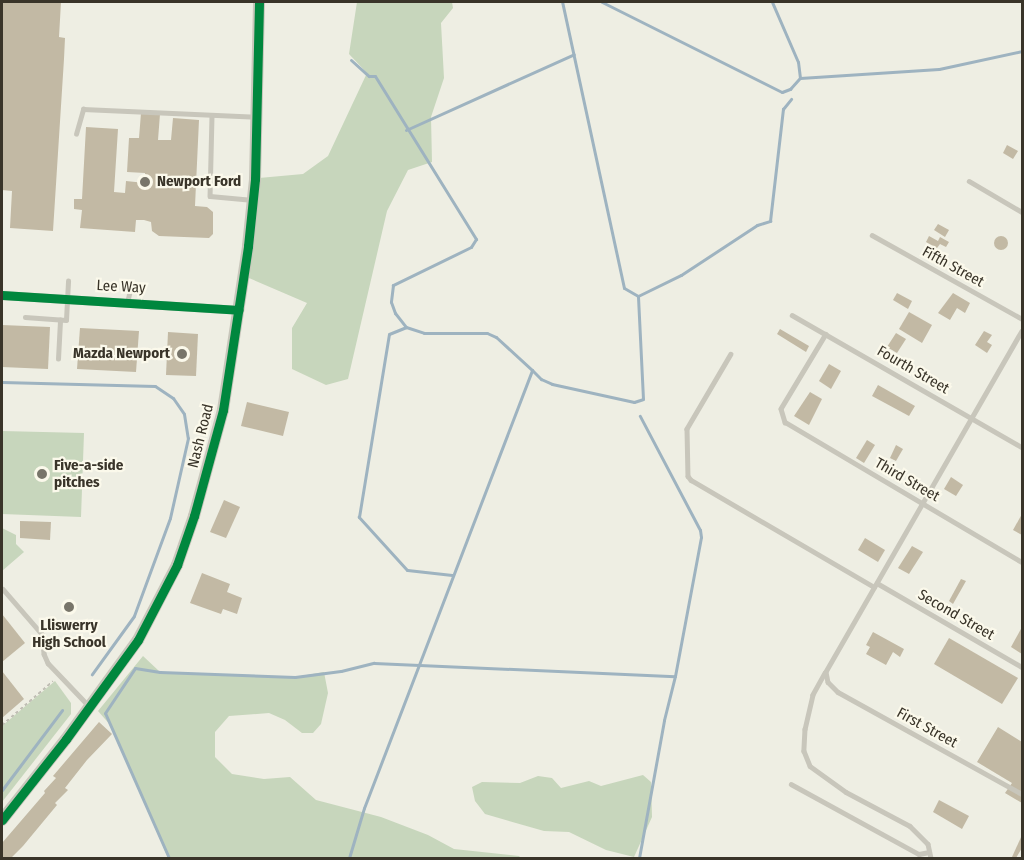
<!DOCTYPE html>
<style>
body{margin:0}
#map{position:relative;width:1024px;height:860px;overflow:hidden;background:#eeeee3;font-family:"Fira Sans Condensed",sans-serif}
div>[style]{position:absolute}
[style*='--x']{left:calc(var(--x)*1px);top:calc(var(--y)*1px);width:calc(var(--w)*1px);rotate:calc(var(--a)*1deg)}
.green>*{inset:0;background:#c7d6bc}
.stream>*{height:3px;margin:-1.5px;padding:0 1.5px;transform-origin:1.5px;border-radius:1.5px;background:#9eb3c0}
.building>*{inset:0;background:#c2b9a4}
.round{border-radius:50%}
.path>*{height:1.5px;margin-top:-0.75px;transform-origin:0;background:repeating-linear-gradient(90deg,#c0beb4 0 3px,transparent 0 6px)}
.service>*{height:4.5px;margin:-2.25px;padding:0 2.25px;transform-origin:2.25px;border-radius:2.25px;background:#c8c6bb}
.minor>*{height:9px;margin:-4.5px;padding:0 4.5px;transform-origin:4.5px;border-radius:4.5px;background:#c8c6bb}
.tertiary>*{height:12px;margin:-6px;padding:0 6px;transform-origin:6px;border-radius:6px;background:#c8c6bb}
.cycleway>*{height:9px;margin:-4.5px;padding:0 4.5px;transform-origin:4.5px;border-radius:4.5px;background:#00873e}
.dots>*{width:16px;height:16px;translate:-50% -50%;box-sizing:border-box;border:3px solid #fbf9eb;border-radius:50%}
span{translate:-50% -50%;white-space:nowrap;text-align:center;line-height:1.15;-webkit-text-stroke:4.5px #fbf9eb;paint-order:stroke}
.poi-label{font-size:15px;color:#393429;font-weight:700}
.left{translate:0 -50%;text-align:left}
.right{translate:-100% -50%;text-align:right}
.street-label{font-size:15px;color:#393429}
.frame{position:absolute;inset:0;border:3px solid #393429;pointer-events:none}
</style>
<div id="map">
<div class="green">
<i style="clip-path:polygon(357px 2px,452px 2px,453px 8px,441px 23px,444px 78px,431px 117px,432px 162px,408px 170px,387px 211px,348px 379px,326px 385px,292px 369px,292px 328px,307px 303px,249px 278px,259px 178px,303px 174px,328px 156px,367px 73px,349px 54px)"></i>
<i style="clip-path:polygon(2px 431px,84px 433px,81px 517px,2px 514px)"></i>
<i style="clip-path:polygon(2px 528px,16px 535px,16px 544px,24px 552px,2px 571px)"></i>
<i style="clip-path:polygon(143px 656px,160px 672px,295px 677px,324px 672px,328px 693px,321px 724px,313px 733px,302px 733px,285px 720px,269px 713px,229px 716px,215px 732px,215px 757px,232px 774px,264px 779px,290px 777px,316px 800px,381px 817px,428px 835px,454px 849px,519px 856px,521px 858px,168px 858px,112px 727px,98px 711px)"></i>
<i style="clip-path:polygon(55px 681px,71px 703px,71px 714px,2px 802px,2px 726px)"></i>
<i style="clip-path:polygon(643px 775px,651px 782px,652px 817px,634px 857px,606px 850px,569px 832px,544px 831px,485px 814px,475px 801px,472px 787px,482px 782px,520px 783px,538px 776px,552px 778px,561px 788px,589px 781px,601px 786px)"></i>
</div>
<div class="stream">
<i style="--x:602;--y:2;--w:201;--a:26.6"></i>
<i style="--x:782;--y:92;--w:9;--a:-21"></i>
<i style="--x:790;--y:89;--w:15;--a:-48"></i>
<i style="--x:800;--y:78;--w:16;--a:-97"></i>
<i style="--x:798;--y:62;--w:65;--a:-113.4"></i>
<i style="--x:351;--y:60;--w:24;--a:42"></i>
<i style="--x:369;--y:76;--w:6;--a:0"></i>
<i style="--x:375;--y:76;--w:192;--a:58.2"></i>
<i style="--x:476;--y:239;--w:9;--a:122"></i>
<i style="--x:471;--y:247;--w:87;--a:154"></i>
<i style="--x:393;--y:285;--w:17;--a:97"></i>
<i style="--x:391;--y:302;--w:12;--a:70"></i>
<i style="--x:395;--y:313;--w:18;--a:52"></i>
<i style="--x:800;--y:78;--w:139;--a:-3.7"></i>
<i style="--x:939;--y:69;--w:85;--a:-12.2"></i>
<i style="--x:406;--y:130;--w:184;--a:-24.3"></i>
<i style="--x:638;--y:296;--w:48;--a:-26"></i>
<i style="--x:681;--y:275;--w:91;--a:-33.3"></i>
<i style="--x:757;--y:225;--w:14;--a:-17"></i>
<i style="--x:770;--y:221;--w:113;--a:-83.4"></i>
<i style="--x:783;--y:109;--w:13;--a:-51"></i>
<i style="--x:2;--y:382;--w:153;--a:1.5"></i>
<i style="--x:155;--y:386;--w:22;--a:34"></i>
<i style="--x:173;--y:398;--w:19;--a:55"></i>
<i style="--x:184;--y:414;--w:24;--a:81"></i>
<i style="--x:188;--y:438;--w:82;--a:102.7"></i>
<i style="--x:170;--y:518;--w:104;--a:110.2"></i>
<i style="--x:134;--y:616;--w:72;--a:125.9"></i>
<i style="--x:452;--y:575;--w:45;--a:-173.7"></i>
<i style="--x:407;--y:570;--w:72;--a:-132.2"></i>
<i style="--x:359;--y:517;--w:185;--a:-80.7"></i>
<i style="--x:389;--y:334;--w:18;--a:-22"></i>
<i style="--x:406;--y:327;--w:19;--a:18"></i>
<i style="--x:424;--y:333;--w:63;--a:0"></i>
<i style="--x:487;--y:333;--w:10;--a:24"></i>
<i style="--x:496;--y:337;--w:49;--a:42.5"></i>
<i style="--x:2;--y:790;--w:100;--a:-53.1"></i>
<i style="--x:169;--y:858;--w:158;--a:-113.8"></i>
<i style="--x:105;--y:713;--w:54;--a:-56.3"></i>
<i style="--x:135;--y:668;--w:25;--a:9"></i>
<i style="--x:160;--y:672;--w:135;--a:2.1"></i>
<i style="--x:295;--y:677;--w:46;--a:-7.4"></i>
<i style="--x:341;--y:671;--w:34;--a:-14"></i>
<i style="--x:374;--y:663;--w:301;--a:2.5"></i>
<i style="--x:675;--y:676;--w:141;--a:-79.4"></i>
<i style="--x:701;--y:537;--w:7;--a:-98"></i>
<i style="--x:700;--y:530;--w:129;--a:-117.8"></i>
<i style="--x:349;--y:858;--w:52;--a:-73.3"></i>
<i style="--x:364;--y:808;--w:469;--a:-69"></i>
<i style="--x:532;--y:370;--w:13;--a:45"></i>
<i style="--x:541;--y:379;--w:12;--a:24"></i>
<i style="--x:552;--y:384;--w:84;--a:12.4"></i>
<i style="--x:634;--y:402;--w:9;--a:-18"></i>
<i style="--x:643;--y:399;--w:103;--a:-92.8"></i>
<i style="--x:638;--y:296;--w:16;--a:-150"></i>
<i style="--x:624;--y:288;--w:293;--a:-102.2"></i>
<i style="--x:639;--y:858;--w:140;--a:-79.7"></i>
<i style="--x:664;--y:720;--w:45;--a:-76"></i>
</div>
<div class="building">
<i style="clip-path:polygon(2px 2px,61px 2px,59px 37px,65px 38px,64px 59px,53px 231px,10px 228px,12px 191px,2px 190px)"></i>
<i style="clip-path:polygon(141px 113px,160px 114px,158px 140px,171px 140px,173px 118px,199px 120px,195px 206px,207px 207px,213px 212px,213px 234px,209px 238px,159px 236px,152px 231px,151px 222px,144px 220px,136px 220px,135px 232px,80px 228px,82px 210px,74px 209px,74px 199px,82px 199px,86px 127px,118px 129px,114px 192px,125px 193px,126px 181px,145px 183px,145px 173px,127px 172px,129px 138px,139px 138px)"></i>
<i style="clip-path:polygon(1007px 145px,1018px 151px,1013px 159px,1003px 153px)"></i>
<i style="clip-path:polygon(938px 224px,949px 230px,945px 237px,934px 230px)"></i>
<i style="clip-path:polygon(929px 236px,938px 241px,940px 237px,949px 242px,946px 247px,940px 244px,937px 248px,926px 242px)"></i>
<i class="round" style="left:994px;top:236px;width:14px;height:14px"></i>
<i style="clip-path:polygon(897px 293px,912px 301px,908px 309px,893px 300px)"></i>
<i style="clip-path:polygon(953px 293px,970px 303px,965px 313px,957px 308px,950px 320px,938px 313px)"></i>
<i style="clip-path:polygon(909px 312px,932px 325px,922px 343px,899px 329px)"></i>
<i style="clip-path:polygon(2px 325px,50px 327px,48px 369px,2px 367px)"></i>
<i style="clip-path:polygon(80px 328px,139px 331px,136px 372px,77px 369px)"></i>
<i style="clip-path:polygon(780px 329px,809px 346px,806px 352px,777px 334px)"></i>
<i style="clip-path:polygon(984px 331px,992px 335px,987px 342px,992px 345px,987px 353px,975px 345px)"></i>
<i style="clip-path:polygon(168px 332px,198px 334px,196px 376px,166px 375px)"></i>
<i style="clip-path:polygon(896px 333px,906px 339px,897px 353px,887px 347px)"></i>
<i style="clip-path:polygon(829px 364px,841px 371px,831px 389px,819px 381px)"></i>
<i style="clip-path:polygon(878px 385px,915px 406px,909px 416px,872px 396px)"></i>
<i style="clip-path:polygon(810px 392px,822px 399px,809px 425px,794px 416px)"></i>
<i style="clip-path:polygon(247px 402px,289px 412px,283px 436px,241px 426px)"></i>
<i style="clip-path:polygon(867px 440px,875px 445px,864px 463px,856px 458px)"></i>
<i style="clip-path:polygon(896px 445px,903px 449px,896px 461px,890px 458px)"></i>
<i style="clip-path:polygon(951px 477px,963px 485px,956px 496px,944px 489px)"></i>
<i style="clip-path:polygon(224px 500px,240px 507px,226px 538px,210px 532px)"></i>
<i style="clip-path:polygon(1022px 514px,1022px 535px,1013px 530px)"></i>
<i style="clip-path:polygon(20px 521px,51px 522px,50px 540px,20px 538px)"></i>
<i style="clip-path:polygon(865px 538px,885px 550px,878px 562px,858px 550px)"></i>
<i style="clip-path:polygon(912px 546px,923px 552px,909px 574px,898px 568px)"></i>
<i style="clip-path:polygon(202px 573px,230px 584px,227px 592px,242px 598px,237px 614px,223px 609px,221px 614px,190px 603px)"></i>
<i style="clip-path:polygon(961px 579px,966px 581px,953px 604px,949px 601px)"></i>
<i style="clip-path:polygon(2px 614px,25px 643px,2px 662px)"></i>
<i style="clip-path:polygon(1022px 627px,1022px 654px,1011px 647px)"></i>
<i style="clip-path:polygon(873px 632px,904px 649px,900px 657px,893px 652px,886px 665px,866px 654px,870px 647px,866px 645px)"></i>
<i style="clip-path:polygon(949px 638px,1018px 678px,1002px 704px,934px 664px)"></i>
<i style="clip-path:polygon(2px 671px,24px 699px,2px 718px)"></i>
<i style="clip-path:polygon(99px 722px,112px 734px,87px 760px,65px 788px,68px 790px,55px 803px,57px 805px,23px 846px,11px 858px,2px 858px,2px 843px,45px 793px,44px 791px,56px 778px,53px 776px)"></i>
<i style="clip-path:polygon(998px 727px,1022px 742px,1022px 803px,1005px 793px,1012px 783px,977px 762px)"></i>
<i style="clip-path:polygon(939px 800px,969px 816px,962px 829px,933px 812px)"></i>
<i style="clip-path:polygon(1022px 835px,1022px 848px,1016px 858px,1012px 857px)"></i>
</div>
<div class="path">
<i style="--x:2;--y:725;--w:67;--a:-40.8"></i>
</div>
<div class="service">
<i style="--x:212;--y:116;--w:80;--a:91.4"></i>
<i style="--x:210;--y:196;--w:43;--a:5.3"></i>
<i style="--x:76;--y:134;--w:26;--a:-74"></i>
<i style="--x:83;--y:109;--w:173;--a:2.6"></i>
<i style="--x:969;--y:181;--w:61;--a:30.3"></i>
<i style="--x:872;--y:235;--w:172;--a:29.2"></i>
<i style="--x:127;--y:303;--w:18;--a:-77"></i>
<i style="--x:792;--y:315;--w:265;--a:29.9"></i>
<i style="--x:25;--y:317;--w:41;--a:4.2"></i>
<i style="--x:66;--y:320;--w:39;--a:-87"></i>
<i style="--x:1022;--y:331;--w:393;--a:119.9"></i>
<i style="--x:826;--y:672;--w:10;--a:79"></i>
<i style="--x:828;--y:682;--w:14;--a:45"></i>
<i style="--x:838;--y:692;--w:210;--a:29"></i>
<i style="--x:826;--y:334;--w:87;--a:121"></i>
<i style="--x:781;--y:409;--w:14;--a:73"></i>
<i style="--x:785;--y:422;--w:275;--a:30.6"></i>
<i style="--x:731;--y:354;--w:87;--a:120.4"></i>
<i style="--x:687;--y:429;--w:47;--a:88.8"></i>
<i style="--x:688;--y:476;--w:5;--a:53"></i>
<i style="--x:691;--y:480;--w:212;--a:30.3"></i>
<i style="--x:58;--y:359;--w:39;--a:-87"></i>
<i style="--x:877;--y:583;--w:168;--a:30.1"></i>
<i style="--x:3;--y:589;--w:60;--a:49.1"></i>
<i style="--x:42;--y:634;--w:20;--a:84"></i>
<i style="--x:44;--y:654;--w:10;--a:66"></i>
<i style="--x:48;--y:663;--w:58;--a:46.4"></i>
<i style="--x:825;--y:673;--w:25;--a:119"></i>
<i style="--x:813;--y:695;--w:35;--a:103"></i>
<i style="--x:805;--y:729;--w:22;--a:93"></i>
<i style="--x:804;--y:751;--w:16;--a:68"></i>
<i style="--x:810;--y:766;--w:44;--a:35.8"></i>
<i style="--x:846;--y:792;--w:72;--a:28"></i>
<i style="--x:910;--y:826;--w:25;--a:45"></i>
<i style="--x:928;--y:844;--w:14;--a:78"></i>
<i style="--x:791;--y:784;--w:146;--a:28.7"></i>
<i style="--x:919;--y:854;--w:10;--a:-11"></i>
</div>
<div class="minor">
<i style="--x:2;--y:295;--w:237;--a:3.6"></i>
</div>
<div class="tertiary">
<i style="--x:2;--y:820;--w:103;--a:-51.7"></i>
<i style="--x:66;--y:739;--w:122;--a:-54"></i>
<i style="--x:138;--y:640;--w:85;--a:-62.5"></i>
<i style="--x:177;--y:565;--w:52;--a:-70.9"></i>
<i style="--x:194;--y:516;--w:110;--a:-74.7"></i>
<i style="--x:223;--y:410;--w:166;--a:-81.3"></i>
<i style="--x:248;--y:246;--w:67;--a:-84"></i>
<i style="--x:255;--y:179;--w:177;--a:-88.7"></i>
</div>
<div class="cycleway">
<i style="--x:2;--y:295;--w:237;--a:3.6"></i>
<i style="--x:2;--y:820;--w:103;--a:-51.7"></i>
<i style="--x:66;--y:739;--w:122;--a:-54"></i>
<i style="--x:138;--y:640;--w:85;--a:-62.5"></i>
<i style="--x:177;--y:565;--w:52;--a:-70.9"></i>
<i style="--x:194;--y:516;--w:110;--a:-74.7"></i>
<i style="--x:223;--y:410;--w:166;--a:-81.3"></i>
<i style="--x:248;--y:246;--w:67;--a:-84"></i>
<i style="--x:255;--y:179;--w:177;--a:-88.7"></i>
</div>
<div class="dots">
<i style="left:145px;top:182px;background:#78756a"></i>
<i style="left:182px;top:354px;background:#78756a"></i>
<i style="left:42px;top:474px;background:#78756a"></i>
<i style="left:69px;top:607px;background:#78756a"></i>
</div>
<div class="poi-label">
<span class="left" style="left:157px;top:182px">Newport Ford</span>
<span class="right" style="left:170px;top:354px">Mazda Newport</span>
<span class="left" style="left:54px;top:474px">Five-a-side<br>pitches</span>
<span style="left:69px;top:634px">Lliswerry<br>High School</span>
</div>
<div class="street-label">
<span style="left:953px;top:267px;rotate:29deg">Fifth Street</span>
<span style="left:121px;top:287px;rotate:3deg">Lee Way</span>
<span style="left:913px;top:370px;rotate:30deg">Fourth Street</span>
<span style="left:201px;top:436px;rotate:-76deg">Nash Road</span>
<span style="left:907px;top:480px;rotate:30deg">Third Street</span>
<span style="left:956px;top:615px;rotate:30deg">Second Street</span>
<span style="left:927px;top:728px;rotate:29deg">First Street</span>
</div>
<div class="frame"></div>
</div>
